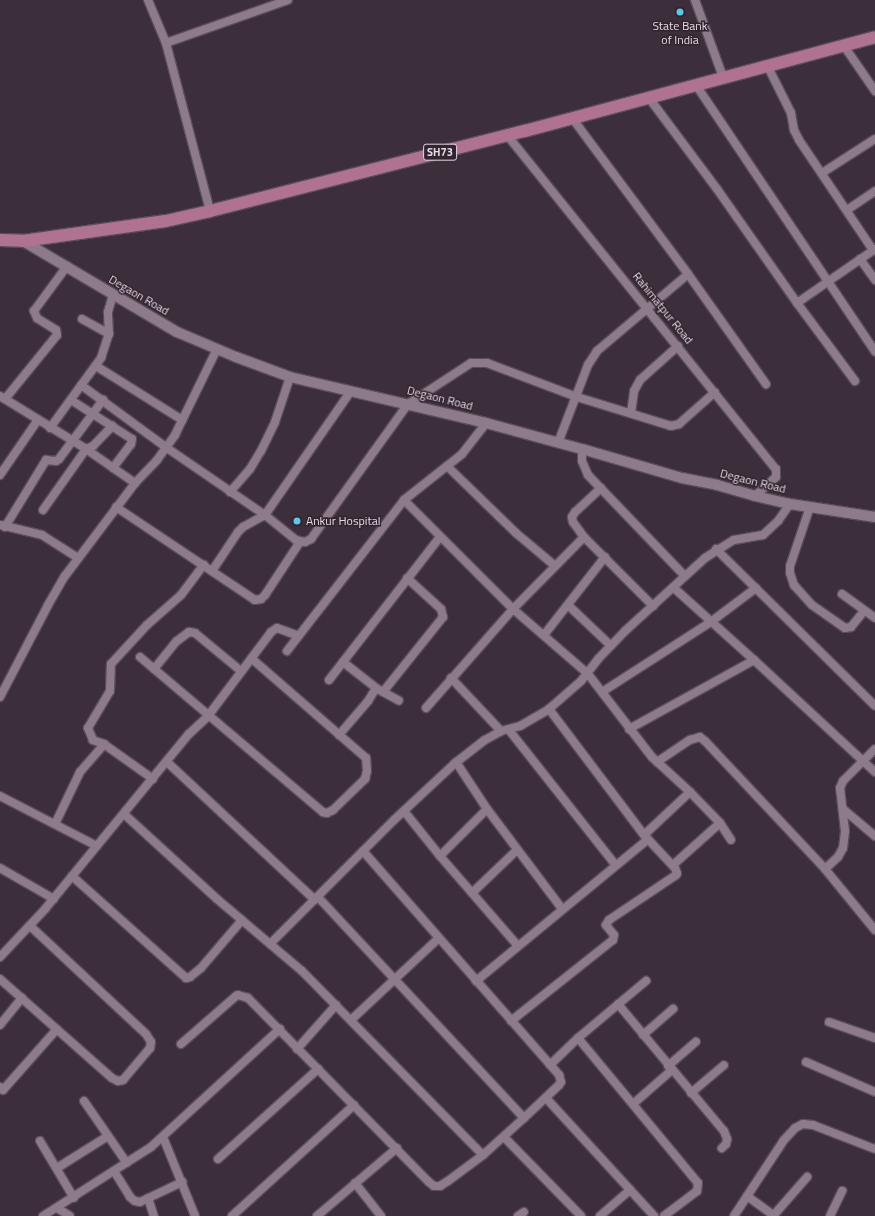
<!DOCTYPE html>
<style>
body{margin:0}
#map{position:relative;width:875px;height:1216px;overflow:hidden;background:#3d2e3b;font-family:"Titillium Web",sans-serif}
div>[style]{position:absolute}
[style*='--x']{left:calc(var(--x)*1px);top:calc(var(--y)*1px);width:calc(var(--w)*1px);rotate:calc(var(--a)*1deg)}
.roads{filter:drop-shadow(1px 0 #5a4d58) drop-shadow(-1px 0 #5a4d58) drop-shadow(0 1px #5a4d58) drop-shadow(0 -1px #5a4d58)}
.minor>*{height:8px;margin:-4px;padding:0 4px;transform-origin:4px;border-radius:4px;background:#8d7b8b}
.tertiary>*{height:10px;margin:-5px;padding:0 5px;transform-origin:5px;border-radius:5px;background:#8d7b8b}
.primary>*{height:12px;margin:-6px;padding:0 6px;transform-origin:6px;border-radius:6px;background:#b07291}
.dots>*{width:11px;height:11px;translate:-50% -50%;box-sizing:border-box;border:2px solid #332431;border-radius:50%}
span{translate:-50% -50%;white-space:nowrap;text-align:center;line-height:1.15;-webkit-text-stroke:3px #332431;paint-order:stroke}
.shield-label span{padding:1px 3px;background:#332431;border:1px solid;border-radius:3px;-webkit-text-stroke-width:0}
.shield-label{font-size:11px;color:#e4dae3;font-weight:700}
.poi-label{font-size:12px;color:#e4dae3}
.left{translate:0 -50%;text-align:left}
.street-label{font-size:12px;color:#e4dae3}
</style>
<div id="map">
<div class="roads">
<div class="minor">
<i style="--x:148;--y:0;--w:47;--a:67.3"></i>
<i style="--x:166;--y:43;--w:174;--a:75.3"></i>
<i style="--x:695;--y:0;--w:82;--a:70"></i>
<i style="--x:166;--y:43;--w:129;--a:-19.4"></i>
<i style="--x:844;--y:46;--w:55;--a:55.4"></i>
<i style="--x:768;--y:67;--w:51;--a:63.4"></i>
<i style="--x:791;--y:113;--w:17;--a:80"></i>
<i style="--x:794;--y:130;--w:11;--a:63"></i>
<i style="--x:799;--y:140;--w:133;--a:56.1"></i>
<i style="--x:696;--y:85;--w:321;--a:56.1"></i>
<i style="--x:649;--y:98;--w:114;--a:53.2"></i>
<i style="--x:717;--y:189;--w:139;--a:54.9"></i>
<i style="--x:507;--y:135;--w:429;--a:51.2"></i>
<i style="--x:776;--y:469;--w:8;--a:90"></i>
<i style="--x:776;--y:477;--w:28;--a:138"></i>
<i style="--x:822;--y:173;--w:63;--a:-32.7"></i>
<i style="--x:847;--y:210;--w:34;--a:-34"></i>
<i style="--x:860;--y:259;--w:26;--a:54"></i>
<i style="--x:688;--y:274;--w:135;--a:54.7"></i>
<i style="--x:82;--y:319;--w:31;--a:29"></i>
<i style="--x:96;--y:366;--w:102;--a:32.1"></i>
<i style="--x:855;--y:381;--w:97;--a:-126.6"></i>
<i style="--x:797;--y:303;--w:95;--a:-34.7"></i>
<i style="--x:81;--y:385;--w:107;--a:36.2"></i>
<i style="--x:167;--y:448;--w:119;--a:34.4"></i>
<i style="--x:265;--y:515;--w:40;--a:39"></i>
<i style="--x:296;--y:540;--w:9;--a:13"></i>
<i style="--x:305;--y:542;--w:7;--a:-27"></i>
<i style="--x:311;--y:539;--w:166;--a:-54.3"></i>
<i style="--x:408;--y:404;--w:75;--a:-33.1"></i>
<i style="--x:471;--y:363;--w:16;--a:0"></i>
<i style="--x:487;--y:363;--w:96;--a:20.7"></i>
<i style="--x:577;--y:397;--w:98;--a:17.1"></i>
<i style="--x:671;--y:426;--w:8;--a:-14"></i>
<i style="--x:679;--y:424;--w:48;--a:-41.6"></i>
<i style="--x:0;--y:396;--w:101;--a:31.6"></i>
<i style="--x:86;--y:449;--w:60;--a:34.8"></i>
<i style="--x:5;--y:399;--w:82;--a:-50.9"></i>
<i style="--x:57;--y:335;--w:5;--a:-101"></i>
<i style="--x:56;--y:330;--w:22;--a:-148"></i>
<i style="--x:37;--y:318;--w:8;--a:-113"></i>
<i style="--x:34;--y:311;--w:56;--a:-53.7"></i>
<i style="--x:71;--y:400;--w:72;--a:32.6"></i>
<i style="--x:132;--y:439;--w:5;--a:101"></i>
<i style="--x:131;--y:444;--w:30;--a:127"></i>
<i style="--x:631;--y:413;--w:22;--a:-82"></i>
<i style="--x:634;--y:391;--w:13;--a:-61"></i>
<i style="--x:640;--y:380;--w:51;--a:-41.8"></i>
<i style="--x:50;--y:428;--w:87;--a:-53.9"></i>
<i style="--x:101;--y:358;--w:25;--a:-72"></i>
<i style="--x:109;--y:334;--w:22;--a:-93"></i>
<i style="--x:108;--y:312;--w:18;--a:-74"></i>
<i style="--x:558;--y:443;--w:84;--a:-69"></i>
<i style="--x:588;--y:365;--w:17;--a:-57"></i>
<i style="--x:597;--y:351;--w:119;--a:-40.2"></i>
<i style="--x:688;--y:274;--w:193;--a:-126.6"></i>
<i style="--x:582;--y:449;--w:12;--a:90"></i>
<i style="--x:582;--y:461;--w:15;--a:67"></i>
<i style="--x:588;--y:475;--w:140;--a:46.2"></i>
<i style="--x:447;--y:466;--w:96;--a:44.2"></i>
<i style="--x:516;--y:533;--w:51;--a:40.2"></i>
<i style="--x:0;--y:475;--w:67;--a:-55.4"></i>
<i style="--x:601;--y:488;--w:35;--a:137"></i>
<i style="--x:575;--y:512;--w:6;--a:121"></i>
<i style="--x:572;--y:517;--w:5;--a:79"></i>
<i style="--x:573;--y:522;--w:19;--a:54"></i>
<i style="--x:584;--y:537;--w:98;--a:45"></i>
<i style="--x:230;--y:492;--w:30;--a:-49"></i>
<i style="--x:250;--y:469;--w:21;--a:-59"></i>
<i style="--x:261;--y:451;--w:32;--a:-64"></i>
<i style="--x:275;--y:422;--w:47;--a:-71.6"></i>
<i style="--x:404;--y:500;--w:154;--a:45"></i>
<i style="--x:513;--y:609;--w:99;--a:40.9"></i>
<i style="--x:588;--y:674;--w:105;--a:52.4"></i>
<i style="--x:652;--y:757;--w:52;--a:42.6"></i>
<i style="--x:690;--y:792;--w:43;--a:45.9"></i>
<i style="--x:720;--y:823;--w:20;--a:57"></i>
<i style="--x:116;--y:507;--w:167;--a:33.8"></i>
<i style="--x:255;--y:600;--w:6;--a:-9"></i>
<i style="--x:261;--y:599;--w:6;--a:-45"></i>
<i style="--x:265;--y:595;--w:64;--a:-56.6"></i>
<i style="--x:810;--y:507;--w:62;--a:108.7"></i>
<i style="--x:790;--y:566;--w:7;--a:90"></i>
<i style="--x:790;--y:573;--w:13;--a:72"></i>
<i style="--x:794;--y:585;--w:27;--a:48"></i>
<i style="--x:812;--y:605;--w:40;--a:34.9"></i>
<i style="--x:845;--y:628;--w:6;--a:-9"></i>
<i style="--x:851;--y:627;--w:21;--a:-51"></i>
<i style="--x:43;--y:510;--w:75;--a:-54.8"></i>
<i style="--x:86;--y:449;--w:8;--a:-23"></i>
<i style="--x:93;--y:446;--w:28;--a:-46"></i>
<i style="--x:1;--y:525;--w:42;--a:13.7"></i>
<i style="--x:42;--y:535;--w:43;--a:32.6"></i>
<i style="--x:5;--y:527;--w:79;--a:-58.5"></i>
<i style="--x:46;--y:460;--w:10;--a:6"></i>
<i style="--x:56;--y:461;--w:4;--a:-34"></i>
<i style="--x:59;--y:459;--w:74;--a:-53.3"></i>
<i style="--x:716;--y:549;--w:223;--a:44.6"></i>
<i style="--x:212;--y:571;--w:47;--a:-56.3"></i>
<i style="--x:238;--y:532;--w:7;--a:-45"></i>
<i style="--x:243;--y:527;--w:25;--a:-29"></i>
<i style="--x:265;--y:515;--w:151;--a:-55.3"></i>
<i style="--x:674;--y:588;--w:108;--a:42"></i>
<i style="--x:842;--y:594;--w:41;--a:36"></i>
<i style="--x:568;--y:605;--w:59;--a:43.6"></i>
<i style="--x:544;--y:635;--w:99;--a:-52"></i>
<i style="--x:287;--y:651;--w:191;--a:-52.2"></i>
<i style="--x:404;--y:500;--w:74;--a:-38.4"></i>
<i style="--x:462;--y:454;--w:39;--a:-52"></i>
<i style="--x:140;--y:657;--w:240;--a:40.3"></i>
<i style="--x:323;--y:812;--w:4;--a:14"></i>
<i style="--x:327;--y:813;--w:7;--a:-27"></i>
<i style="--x:333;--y:810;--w:45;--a:-44.1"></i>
<i style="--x:365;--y:779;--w:8;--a:-76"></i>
<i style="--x:367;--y:771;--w:13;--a:-94"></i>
<i style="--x:366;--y:758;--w:152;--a:-139"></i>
<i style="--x:343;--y:662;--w:42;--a:38.2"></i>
<i style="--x:376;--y:688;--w:26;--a:29"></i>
<i style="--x:154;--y:669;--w:36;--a:-51"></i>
<i style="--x:177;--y:641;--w:15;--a:-37"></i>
<i style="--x:189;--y:632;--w:6;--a:9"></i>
<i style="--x:195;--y:633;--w:60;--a:39.6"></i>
<i style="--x:451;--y:678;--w:73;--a:46.7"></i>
<i style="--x:329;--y:680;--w:181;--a:-52.2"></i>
<i style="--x:383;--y:692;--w:96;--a:-51.3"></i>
<i style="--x:443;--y:617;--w:8;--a:-104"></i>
<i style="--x:441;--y:609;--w:46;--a:-137.6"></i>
<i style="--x:602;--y:692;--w:131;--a:-32.8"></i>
<i style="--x:712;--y:621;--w:55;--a:-36.9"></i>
<i style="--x:0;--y:697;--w:104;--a:-62.4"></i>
<i style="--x:48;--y:605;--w:34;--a:-60"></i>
<i style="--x:65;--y:576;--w:116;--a:-53"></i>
<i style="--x:135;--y:483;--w:32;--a:-46"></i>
<i style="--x:157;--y:460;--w:31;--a:-54"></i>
<i style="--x:175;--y:435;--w:96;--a:-64"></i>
<i style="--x:426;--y:708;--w:132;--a:-48.7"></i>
<i style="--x:513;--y:609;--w:101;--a:-45.4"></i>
<i style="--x:629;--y:729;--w:143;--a:-28.9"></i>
<i style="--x:754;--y:660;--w:165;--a:42.8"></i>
<i style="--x:509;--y:730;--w:171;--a:51.7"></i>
<i style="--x:339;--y:735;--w:45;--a:-49.5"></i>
<i style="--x:368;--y:701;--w:15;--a:-58"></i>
<i style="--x:167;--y:762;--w:202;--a:43"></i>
<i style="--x:456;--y:762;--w:56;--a:56.6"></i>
<i style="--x:487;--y:809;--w:125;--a:53.1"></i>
<i style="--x:657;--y:762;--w:40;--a:-34"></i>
<i style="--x:690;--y:740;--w:10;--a:-17"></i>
<i style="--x:700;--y:737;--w:6;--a:39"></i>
<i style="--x:705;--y:741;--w:175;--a:46.8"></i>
<i style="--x:825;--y:869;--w:79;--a:50.7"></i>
<i style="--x:153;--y:779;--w:60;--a:-144.5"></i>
<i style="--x:104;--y:744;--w:12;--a:-160"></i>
<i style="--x:93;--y:740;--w:13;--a:-113"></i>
<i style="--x:88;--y:728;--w:43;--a:-59.3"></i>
<i style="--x:110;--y:691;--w:27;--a:-88"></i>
<i style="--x:111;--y:664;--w:53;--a:-47.3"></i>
<i style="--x:147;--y:625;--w:45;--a:-41.4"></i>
<i style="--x:181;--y:595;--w:38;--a:-53"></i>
<i style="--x:0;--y:796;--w:109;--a:27.3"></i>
<i style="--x:843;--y:809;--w:42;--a:40.2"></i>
<i style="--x:404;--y:811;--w:58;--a:51.3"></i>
<i style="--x:440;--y:856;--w:119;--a:49.1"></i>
<i style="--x:124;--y:814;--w:126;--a:42.4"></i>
<i style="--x:217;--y:899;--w:111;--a:40.3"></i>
<i style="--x:302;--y:971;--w:258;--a:45.5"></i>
<i style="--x:55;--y:824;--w:58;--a:-64.3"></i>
<i style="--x:80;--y:772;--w:37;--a:-49"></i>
<i style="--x:644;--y:835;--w:63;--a:-43.1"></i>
<i style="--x:363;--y:851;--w:298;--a:48.8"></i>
<i style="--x:559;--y:1075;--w:7;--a:74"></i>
<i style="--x:561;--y:1082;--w:4;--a:124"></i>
<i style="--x:559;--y:1085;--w:48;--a:136.7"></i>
<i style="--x:440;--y:856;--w:66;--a:-45"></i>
<i style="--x:673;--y:865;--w:63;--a:-41.8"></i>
<i style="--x:0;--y:868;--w:62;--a:29.9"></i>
<i style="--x:825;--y:869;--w:18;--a:-43"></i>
<i style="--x:838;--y:857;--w:10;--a:-61"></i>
<i style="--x:843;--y:848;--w:17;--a:-83"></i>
<i style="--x:845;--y:831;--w:43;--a:-96.6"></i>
<i style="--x:840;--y:788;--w:8;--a:-67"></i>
<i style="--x:843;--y:781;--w:45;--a:-45"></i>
<i style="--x:72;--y:876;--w:153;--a:41.8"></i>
<i style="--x:186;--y:978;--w:4;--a:-14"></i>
<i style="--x:190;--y:977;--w:14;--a:-39"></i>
<i style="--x:201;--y:968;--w:63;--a:-49.5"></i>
<i style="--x:472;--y:893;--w:62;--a:-43.7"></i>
<i style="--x:270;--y:944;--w:175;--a:-45"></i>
<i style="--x:394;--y:820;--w:82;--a:-43"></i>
<i style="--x:454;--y:764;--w:39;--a:-38"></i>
<i style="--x:485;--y:740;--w:18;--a:-29"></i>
<i style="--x:501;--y:731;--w:20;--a:-15"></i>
<i style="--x:520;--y:726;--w:34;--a:-30"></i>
<i style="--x:549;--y:709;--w:43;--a:-41.2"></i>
<i style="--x:581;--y:681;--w:28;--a:-52"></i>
<i style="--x:598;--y:659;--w:39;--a:-46"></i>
<i style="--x:625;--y:631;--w:108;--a:-42.4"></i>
<i style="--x:705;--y:558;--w:34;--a:-32"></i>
<i style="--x:734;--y:540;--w:29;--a:-10"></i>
<i style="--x:763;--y:535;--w:21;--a:-43"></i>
<i style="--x:778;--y:521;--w:21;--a:-55"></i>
<i style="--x:0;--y:957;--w:66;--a:-46.8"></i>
<i style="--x:45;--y:909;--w:227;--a:-50.6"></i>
<i style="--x:189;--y:734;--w:26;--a:-43"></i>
<i style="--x:208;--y:716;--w:105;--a:-53.1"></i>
<i style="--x:271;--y:632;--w:7;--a:-34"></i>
<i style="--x:277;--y:628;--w:23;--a:20"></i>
<i style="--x:0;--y:979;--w:149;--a:41.5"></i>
<i style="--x:112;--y:1078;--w:7;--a:27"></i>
<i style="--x:118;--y:1081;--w:5;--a:-11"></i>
<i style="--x:123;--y:1080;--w:42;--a:-49.8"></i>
<i style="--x:150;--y:1048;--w:6;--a:-81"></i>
<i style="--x:151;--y:1042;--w:9;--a:-122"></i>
<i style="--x:146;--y:1034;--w:158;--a:-137"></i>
<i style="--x:476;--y:981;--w:223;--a:-39.5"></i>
<i style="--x:618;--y:1004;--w:165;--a:50.2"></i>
<i style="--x:724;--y:1131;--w:9;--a:69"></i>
<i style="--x:727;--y:1139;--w:5;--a:101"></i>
<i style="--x:726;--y:1144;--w:6;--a:135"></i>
<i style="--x:351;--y:1020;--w:120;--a:-43"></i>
<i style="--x:511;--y:1021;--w:130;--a:-38.5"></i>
<i style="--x:613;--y:940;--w:5;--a:-79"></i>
<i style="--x:614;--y:935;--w:13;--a:-129"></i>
<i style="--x:606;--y:925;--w:6;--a:-59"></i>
<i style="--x:609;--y:920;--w:81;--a:-33.9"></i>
<i style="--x:676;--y:875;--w:2;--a:-63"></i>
<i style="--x:677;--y:873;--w:5;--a:-112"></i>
<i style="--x:675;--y:868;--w:45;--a:-133.2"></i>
<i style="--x:644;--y:835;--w:158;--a:-127"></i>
<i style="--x:829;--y:1022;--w:49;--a:19.2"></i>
<i style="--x:0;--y:1025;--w:35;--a:-51"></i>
<i style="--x:643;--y:1035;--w:40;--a:-41"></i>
<i style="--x:578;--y:1038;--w:188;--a:50.4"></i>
<i style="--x:698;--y:1183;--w:8;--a:97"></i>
<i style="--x:697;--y:1191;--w:41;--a:142.9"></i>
<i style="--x:181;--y:1044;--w:73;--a:-41.1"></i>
<i style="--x:236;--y:996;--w:2;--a:-27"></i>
<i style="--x:238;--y:995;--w:10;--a:17"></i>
<i style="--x:248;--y:998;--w:258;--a:45.5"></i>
<i style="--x:429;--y:1182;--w:6;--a:39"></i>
<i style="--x:434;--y:1186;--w:6;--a:0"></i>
<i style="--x:440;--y:1186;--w:9;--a:-32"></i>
<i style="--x:448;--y:1181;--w:44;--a:-36.6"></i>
<i style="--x:483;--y:1155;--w:55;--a:-42.1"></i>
<i style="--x:524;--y:1118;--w:302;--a:-133"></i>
<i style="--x:297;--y:1049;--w:59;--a:-48.4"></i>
<i style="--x:806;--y:1062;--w:75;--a:23.5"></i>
<i style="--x:550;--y:1065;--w:39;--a:-44"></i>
<i style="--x:578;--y:1038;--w:89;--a:-40"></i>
<i style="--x:668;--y:1066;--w:37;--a:-41"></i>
<i style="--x:0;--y:1087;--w:4;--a:45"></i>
<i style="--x:3;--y:1090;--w:81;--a:-48.5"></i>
<i style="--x:691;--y:1093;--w:43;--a:-40.3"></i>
<i style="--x:546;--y:1098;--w:160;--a:47.5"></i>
<i style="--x:84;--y:1101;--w:75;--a:55.3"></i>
<i style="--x:633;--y:1104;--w:52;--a:-41.1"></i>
<i style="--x:163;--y:1137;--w:85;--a:67.9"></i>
<i style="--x:504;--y:1137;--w:110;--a:45.7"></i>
<i style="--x:40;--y:1141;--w:66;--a:59.2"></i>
<i style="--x:218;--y:1159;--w:135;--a:-42"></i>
<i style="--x:57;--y:1168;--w:60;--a:-32.1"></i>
<i style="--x:114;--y:1171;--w:31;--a:58"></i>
<i style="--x:130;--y:1197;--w:6;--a:39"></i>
<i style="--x:135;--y:1201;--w:5;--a:11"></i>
<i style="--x:140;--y:1202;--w:47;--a:-25.5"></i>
<i style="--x:355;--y:1183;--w:42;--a:51.8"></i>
<i style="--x:747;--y:1196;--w:34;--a:36"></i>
<i style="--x:148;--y:1198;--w:19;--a:72"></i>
<i style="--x:57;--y:1208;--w:15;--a:32"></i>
<i style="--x:43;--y:1216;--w:128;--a:-32.6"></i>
<i style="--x:151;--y:1147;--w:175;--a:-42.5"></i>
<i style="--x:232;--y:1216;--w:165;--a:-42.3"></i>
<i style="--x:317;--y:1216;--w:105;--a:-40.4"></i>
<i style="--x:518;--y:1216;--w:7;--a:-34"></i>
<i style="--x:600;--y:1216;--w:40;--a:-41"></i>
<i style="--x:734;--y:1216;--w:91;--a:-56.7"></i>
<i style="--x:784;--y:1140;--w:16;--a:-47"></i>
<i style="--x:795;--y:1128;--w:9;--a:-27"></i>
<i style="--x:803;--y:1124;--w:10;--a:6"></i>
<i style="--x:813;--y:1125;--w:66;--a:21.2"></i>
<i style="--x:773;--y:1216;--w:52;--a:-48.9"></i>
<i style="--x:830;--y:1216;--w:28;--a:-64"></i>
</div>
<div class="tertiary">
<i style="--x:23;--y:241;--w:179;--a:30.6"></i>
<i style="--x:177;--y:332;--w:64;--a:23"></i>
<i style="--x:236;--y:357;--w:58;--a:20.3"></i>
<i style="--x:290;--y:377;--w:201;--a:13.2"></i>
<i style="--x:486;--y:423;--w:99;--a:15.2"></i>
<i style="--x:582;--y:449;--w:104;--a:16.2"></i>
<i style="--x:682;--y:478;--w:36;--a:11"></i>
<i style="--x:717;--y:485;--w:40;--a:16"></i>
<i style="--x:755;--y:496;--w:36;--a:13"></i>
<i style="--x:790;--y:504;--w:86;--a:8.7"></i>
</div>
<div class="primary">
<i style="--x:0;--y:240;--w:23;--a:2"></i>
<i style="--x:23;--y:241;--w:144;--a:-8"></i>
<i style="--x:166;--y:221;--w:45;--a:-12.8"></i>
<i style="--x:210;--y:211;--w:325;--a:-14.3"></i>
<i style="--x:525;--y:131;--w:362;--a:-15"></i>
</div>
</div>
<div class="dots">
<i style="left:680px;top:12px;background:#5dc7e8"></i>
<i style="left:297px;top:521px;background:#5dc7e8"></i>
</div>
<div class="shield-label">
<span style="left:440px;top:152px">SH73</span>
</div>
<div class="poi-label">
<span style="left:680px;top:33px">State Bank<br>of India</span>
<span class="left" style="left:306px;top:521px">Ankur Hospital</span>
</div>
<div class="street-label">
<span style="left:139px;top:295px;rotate:30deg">Degaon Road</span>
<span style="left:663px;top:308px;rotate:51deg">Rahimatpur Road</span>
<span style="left:440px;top:398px;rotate:14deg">Degaon Road</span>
<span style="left:753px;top:481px;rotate:14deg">Degaon Road</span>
</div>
</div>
